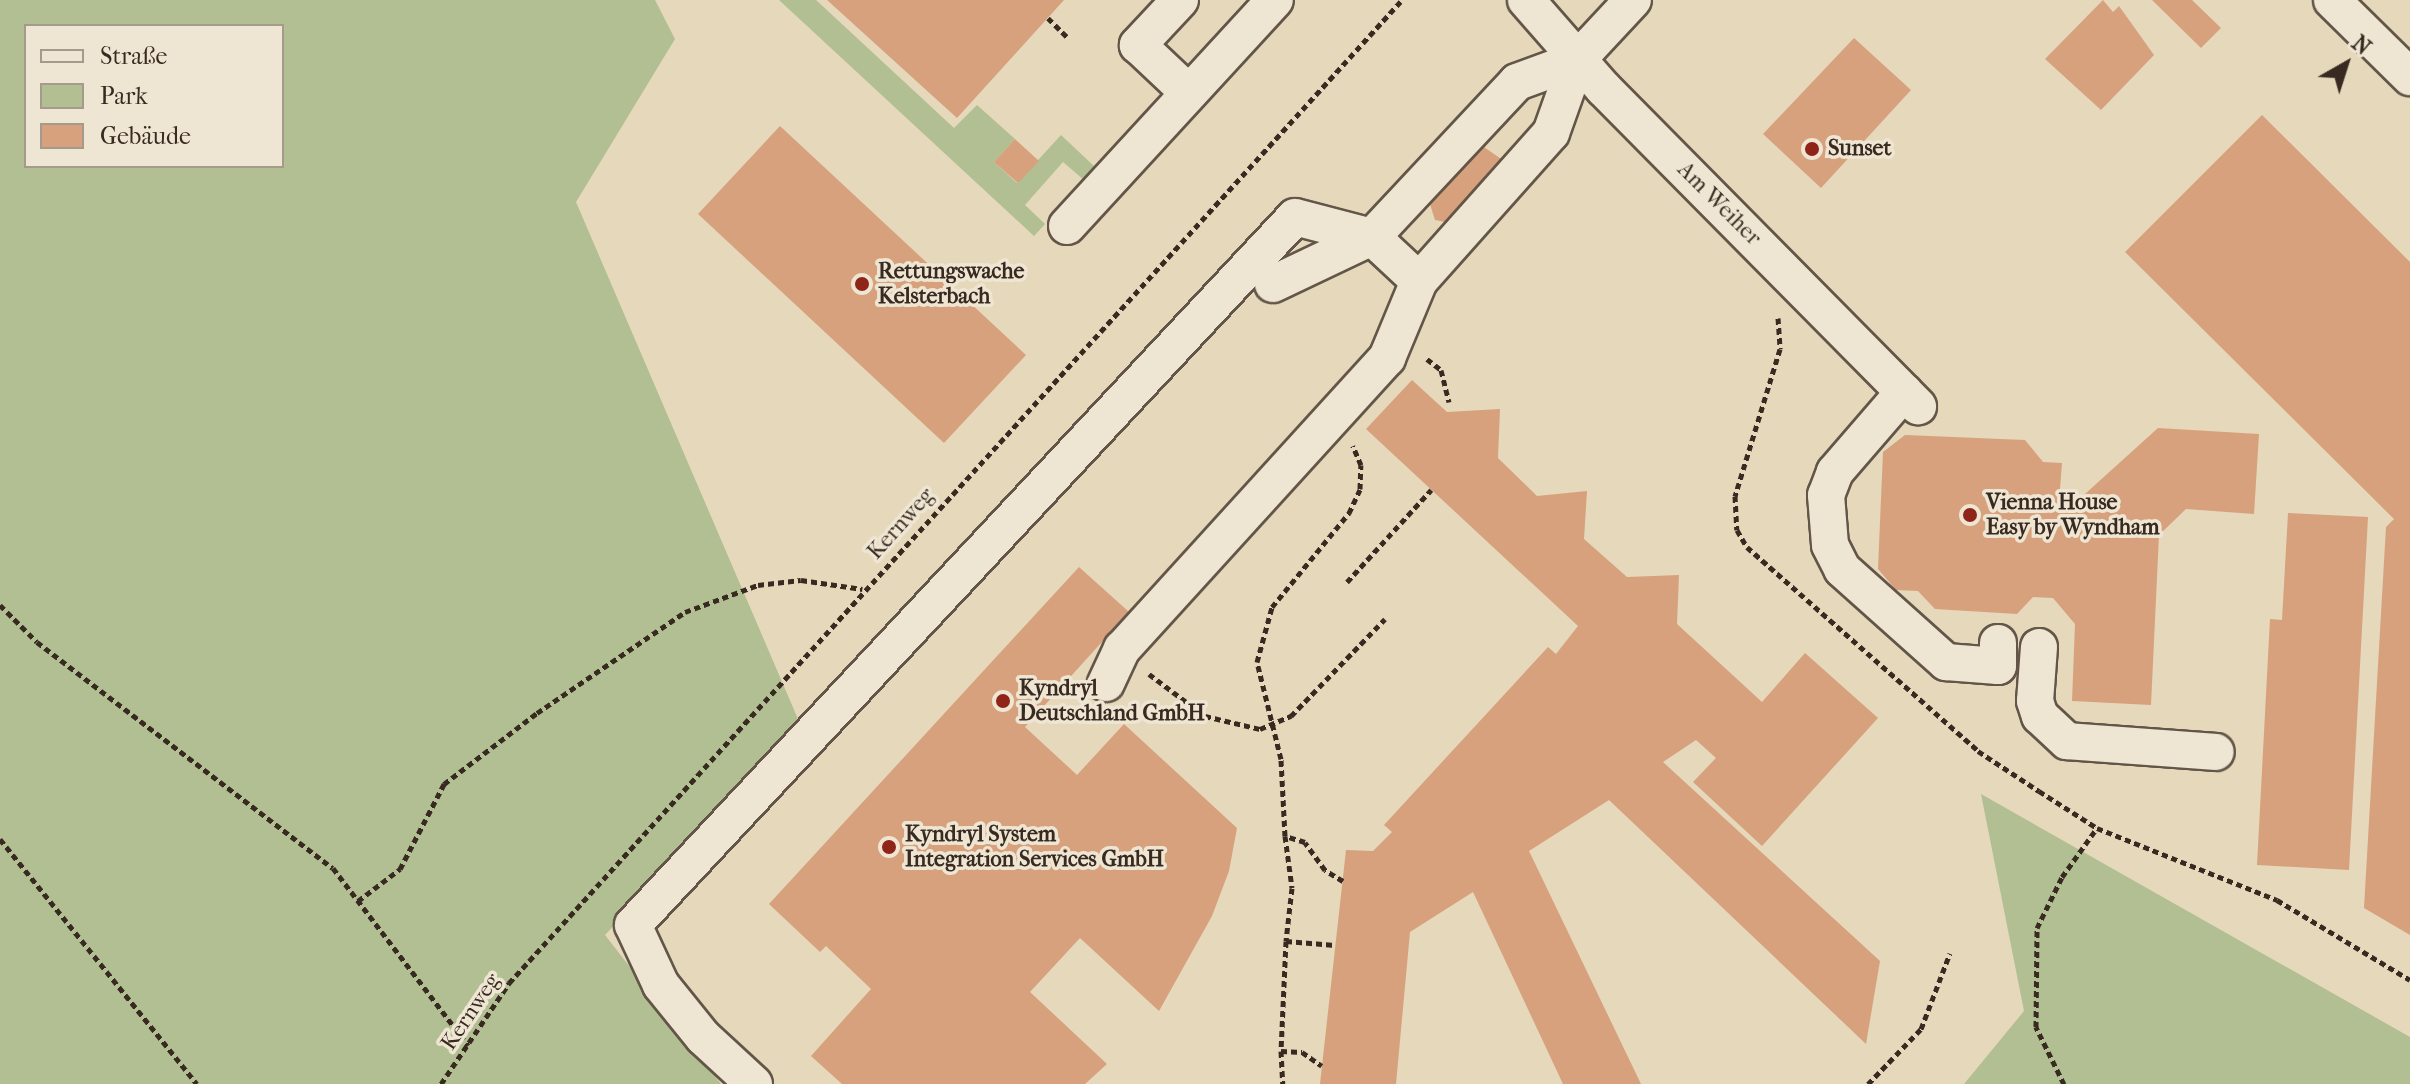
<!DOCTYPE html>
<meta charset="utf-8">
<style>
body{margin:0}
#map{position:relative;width:2410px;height:1084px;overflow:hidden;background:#e5d8bb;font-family:"IM FELL French Canon",serif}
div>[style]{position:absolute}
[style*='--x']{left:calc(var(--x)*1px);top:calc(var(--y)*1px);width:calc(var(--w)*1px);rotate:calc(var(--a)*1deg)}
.green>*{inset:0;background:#b2bf92}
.building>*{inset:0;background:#d7a17d}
.path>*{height:5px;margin-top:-2.5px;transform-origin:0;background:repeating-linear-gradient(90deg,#382a21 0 6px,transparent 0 10px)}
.roads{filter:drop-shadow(2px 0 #635648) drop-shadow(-2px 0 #635648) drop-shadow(0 2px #635648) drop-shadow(0 -2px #635648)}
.minor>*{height:36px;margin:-18px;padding:0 18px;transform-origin:18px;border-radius:18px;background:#eee6d3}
.dots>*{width:22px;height:22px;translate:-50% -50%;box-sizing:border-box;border:4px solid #eee6d3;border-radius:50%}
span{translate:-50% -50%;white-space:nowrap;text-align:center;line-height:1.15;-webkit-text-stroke:7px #eee6d3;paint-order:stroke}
.poi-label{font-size:22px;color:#382a21;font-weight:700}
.left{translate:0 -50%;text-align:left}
.street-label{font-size:22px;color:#382a21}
.legend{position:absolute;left:24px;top:24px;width:260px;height:144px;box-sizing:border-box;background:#eee6d3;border:2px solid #a59b8c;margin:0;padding:10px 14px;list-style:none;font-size:24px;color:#382a21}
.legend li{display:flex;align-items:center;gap:16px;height:40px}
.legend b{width:40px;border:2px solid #a59b8c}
.north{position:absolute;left:2306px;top:24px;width:80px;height:80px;-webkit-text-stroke:6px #eee6d3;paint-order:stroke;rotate:39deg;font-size:22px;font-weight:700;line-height:32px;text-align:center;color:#382a21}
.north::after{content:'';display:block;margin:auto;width:28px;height:36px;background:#382a21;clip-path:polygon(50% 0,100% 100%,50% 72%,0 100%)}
</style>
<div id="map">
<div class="green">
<i style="clip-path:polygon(evenodd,0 0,655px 0,675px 39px,576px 202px,801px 726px,605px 935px,721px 1084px,0 1084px,0 0,26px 26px,282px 26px,282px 166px,26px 166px,26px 26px)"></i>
<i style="clip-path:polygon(779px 0,816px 0,954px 128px,977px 105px,1015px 139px,994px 162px,1017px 183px,1061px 135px,1095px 167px,1084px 180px,1063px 162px,1025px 205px,1045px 224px,1034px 236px)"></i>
<i style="clip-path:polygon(1981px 794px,2410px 1037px,2410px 1084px,1964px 1084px,2024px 1011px)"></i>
</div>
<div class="building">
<i style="clip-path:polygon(827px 0,1064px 0,957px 118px)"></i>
<i style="clip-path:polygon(2103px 0,2113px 12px,2119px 6px,2154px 55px,2101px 110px,2045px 59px)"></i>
<i style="clip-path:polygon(2152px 0,2192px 0,2221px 28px,2201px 48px)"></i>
<i style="clip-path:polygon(1854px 38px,1911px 90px,1821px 188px,1763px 134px)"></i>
<i style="clip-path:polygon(2262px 115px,2410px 262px,2410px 935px,2364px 908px,2386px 527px,2394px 519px,2125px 252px)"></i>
<i style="clip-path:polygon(780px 126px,1026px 355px,944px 443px,698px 214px)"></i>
<i style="clip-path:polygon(1015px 139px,1039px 161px,1018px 183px,994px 162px)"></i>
<i style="clip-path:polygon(1481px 145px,1507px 163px,1450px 223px,1435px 220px,1430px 204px,1433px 196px)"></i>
<i style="clip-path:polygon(1412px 380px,1447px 412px,1500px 409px,1498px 458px,1537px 496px,1587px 491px,1584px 539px,1627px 577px,1679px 575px,1677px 624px,1762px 702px,1805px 653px,1878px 718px,1762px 846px,1693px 782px,1716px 758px,1696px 740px,1663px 762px,1880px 961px,1866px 1044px,1609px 800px,1529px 851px,1641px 1084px,1563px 1084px,1473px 892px,1410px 932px,1396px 1084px,1320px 1084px,1346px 850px,1373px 851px,1392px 832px,1384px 825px,1548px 647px,1556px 654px,1578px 626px,1366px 429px)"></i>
<i style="clip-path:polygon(2158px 428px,2259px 434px,2254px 514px,2186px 509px,2159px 535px,2151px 705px,2072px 701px,2075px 624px,2053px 598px,2033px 597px,2017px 614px,1935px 609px,1918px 591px,1896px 590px,1878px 569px,1883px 452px,1905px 435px,2025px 440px,2043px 462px,2062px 463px,2060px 489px,2075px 503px)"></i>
<i style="clip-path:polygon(2288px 513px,2368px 517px,2349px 870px,2257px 865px,2270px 619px,2282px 620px)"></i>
<i style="clip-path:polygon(1079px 567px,1129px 612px,1025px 727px,1077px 775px,1124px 724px,1237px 828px,1229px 871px,1212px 916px,1159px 1011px,1080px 938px,1030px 992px,1107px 1064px,1085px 1084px,842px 1084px,811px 1056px,871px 989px,826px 946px,820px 952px,769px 904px)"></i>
</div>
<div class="path">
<i style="--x:1048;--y:18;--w:27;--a:45"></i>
<i style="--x:1778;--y:318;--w:31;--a:86"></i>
<i style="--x:1780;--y:349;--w:154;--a:107"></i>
<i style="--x:1735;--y:496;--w:34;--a:87"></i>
<i style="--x:1737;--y:530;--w:20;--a:60"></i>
<i style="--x:1747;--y:547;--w:308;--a:41.4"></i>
<i style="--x:1978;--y:751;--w:73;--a:33.3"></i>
<i style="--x:2039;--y:791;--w:69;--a:32.5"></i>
<i style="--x:2097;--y:828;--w:194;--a:21.8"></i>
<i style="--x:2277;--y:900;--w:155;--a:31"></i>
<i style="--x:1427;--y:359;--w:18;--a:38"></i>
<i style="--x:1441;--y:370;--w:33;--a:76"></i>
<i style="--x:1347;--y:582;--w:125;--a:-47.6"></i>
<i style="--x:0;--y:605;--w:52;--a:45"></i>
<i style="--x:37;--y:642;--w:372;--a:37.4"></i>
<i style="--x:333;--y:868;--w:223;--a:52.7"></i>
<i style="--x:1149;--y:674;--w:70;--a:36.9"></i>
<i style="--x:1205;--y:716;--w:57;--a:13.3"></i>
<i style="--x:1260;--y:729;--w:34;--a:-23"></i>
<i style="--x:1291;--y:716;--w:135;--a:-45.9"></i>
<i style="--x:1285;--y:836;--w:52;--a:82.3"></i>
<i style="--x:1292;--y:888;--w:53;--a:96.5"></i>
<i style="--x:1286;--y:941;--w:49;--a:4.7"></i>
<i style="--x:0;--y:839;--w:314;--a:51.2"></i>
<i style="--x:1343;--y:881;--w:21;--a:-149"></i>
<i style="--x:1325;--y:870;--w:34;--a:-126"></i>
<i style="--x:1305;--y:842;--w:21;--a:-163"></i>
<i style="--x:1285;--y:836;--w:77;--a:-93"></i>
<i style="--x:1281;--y:759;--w:100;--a:-103.9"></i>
<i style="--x:1257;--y:662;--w:57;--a:-74.7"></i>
<i style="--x:1272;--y:607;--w:122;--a:-50.7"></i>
<i style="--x:1349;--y:513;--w:26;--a:-65"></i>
<i style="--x:1360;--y:489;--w:24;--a:-88"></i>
<i style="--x:1361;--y:465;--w:21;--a:-113"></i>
<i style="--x:358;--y:901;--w:53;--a:-37.3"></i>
<i style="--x:400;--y:869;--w:96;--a:-62.6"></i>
<i style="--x:444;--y:784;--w:117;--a:-37.4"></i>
<i style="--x:537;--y:713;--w:179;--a:-34.3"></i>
<i style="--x:685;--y:612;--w:78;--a:-20.3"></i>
<i style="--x:758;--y:585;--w:43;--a:-6.6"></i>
<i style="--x:801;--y:580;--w:62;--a:8.4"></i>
<i style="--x:1286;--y:941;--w:110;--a:92.6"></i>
<i style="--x:1281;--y:1051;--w:21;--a:3"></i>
<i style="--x:1302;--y:1052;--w:24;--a:35"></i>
<i style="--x:1281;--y:1051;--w:33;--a:87"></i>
<i style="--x:441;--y:1084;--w:122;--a:-56"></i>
<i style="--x:509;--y:983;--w:1328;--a:-47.75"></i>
<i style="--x:1868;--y:1084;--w:76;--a:-46.1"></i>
<i style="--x:1921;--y:1029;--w:81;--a:-69.1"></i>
<i style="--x:2064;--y:1084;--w:64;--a:-116.2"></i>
<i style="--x:2036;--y:1027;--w:99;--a:-89.4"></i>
<i style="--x:2037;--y:928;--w:57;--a:-63.9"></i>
<i style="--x:2062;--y:877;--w:60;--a:-54.5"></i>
</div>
<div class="roads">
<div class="minor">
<i style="--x:1180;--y:0;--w:62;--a:133"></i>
<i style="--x:1138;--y:45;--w:70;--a:43.3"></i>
<i style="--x:1526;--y:0;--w:117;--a:48.8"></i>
<i style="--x:1603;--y:88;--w:448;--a:45.3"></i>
<i style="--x:2332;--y:0;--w:110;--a:44.6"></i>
<i style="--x:1067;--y:226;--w:307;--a:-47.4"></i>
<i style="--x:1273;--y:284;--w:110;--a:-25.4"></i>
<i style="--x:1372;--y:237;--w:212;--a:-46.9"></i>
<i style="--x:1517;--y:82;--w:64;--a:-20.1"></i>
<i style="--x:1904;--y:392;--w:106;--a:130.8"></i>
<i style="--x:1835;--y:472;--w:25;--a:111"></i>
<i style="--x:1826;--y:495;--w:50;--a:85.4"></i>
<i style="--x:1830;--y:545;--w:27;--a:63"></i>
<i style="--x:1842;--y:569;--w:140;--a:41.8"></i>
<i style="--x:1946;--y:662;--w:52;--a:4.4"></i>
<i style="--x:1998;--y:666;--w:23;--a:-90"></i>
<i style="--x:2039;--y:647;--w:54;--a:94.2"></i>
<i style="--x:2035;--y:701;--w:16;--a:72"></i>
<i style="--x:2040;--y:716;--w:37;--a:43"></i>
<i style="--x:2067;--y:741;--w:149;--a:4.2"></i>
<i style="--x:1106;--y:683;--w:38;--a:-65"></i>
<i style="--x:1122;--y:649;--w:394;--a:-47.7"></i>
<i style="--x:1387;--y:358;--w:83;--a:-67.4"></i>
<i style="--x:1419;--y:281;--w:198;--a:-48.3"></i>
<i style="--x:1551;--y:133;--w:77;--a:-70.4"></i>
<i style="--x:1577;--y:60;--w:82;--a:-47"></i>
<i style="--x:754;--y:1084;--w:69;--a:-137.3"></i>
<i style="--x:703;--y:1037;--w:67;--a:-128.9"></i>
<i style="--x:661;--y:985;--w:66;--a:-115"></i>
<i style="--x:633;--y:925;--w:969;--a:-46.92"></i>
<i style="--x:1295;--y:217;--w:80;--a:14.6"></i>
<i style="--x:1372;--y:237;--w:64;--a:43.1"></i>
</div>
</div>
<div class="dots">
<i style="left:1812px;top:149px;background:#8f2418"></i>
<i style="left:862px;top:284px;background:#8f2418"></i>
<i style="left:1970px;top:515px;background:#8f2418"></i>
<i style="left:1003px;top:701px;background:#8f2418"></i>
<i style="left:889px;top:847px;background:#8f2418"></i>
</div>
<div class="poi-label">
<span class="left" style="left:1828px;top:149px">Sunset</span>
<span class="left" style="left:878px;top:284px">Rettungswache<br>Kelsterbach</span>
<span class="left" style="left:1986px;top:515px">Vienna House<br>Easy by Wyndham</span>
<span class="left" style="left:1019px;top:701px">Kyndryl<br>Deutschland GmbH</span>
<span class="left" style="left:905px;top:847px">Kyndryl System<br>Integration Services GmbH</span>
</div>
<div class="street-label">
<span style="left:1719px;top:204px;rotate:45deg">Am Weiher</span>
<span style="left:901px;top:524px;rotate:-48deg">Kernweg</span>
<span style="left:471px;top:1012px;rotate:-56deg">Kernweg</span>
</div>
<ul class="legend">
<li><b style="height:10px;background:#eee6d3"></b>Straße</li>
<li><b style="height:22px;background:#b2bf92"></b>Park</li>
<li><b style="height:22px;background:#d7a17d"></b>Gebäude</li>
</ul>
<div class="north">N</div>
</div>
